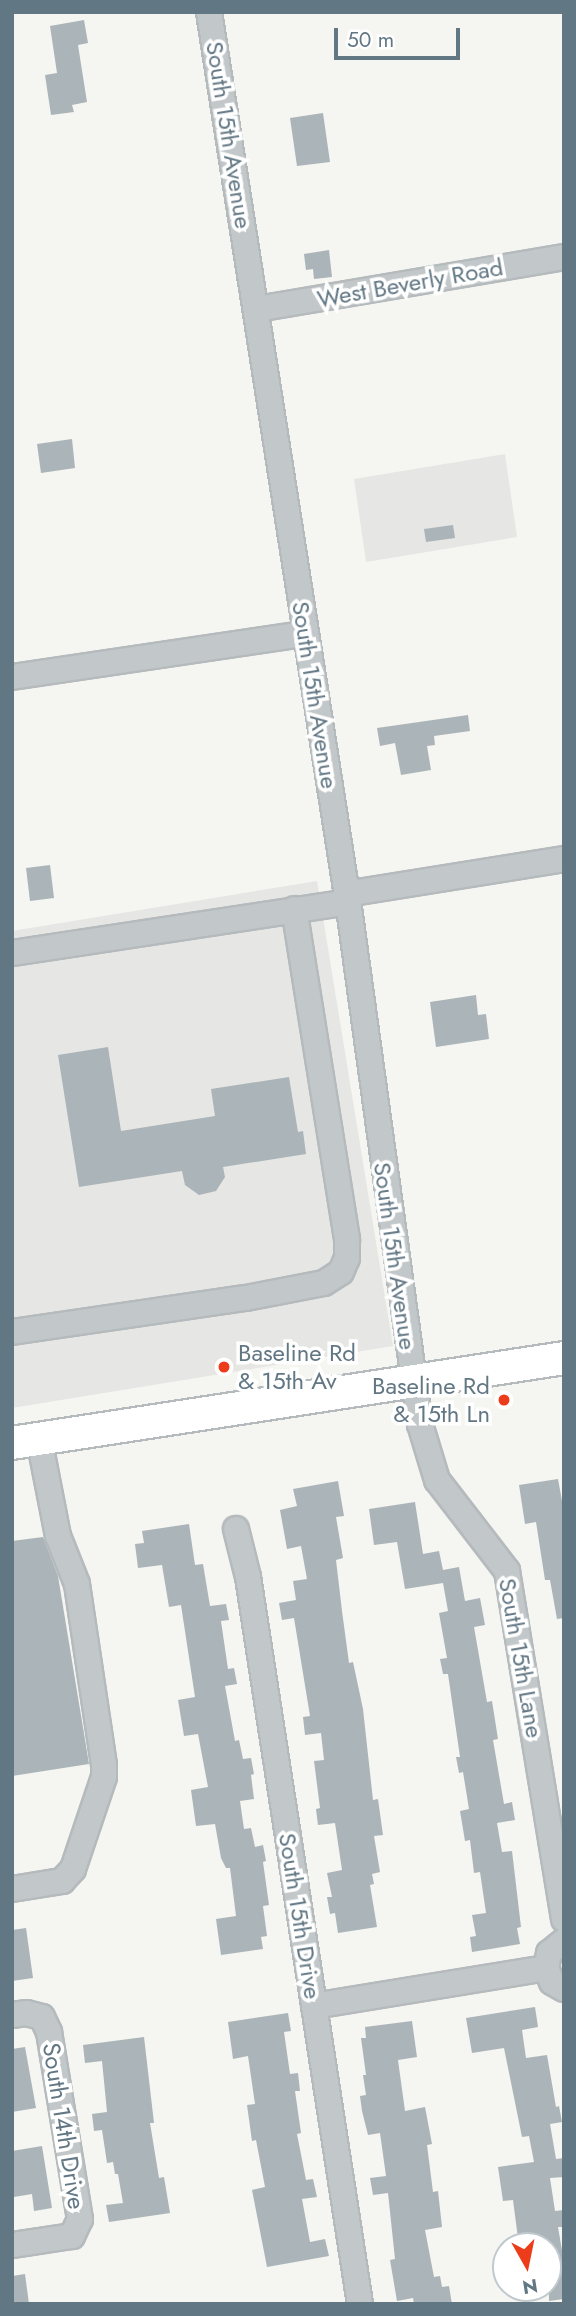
<!DOCTYPE html>
<style>
body{margin:0}
#map{position:relative;width:576px;height:2316px;overflow:hidden;background:#f5f5f1;font-family:Jost,sans-serif}
div>[style]{position:absolute}
[style*='--x']{left:calc(var(--x)*1px);top:calc(var(--y)*1px);width:calc(var(--w)*1px);rotate:calc(var(--a)*1deg)}
.built>*{inset:0;background:#e6e6e4}
.building>*{inset:0;background:#abb4b8}
.roads{filter:drop-shadow(2px 0 #b5babd) drop-shadow(-2px 0 #b5babd) drop-shadow(0 2px #b5babd) drop-shadow(0 -2px #b5babd)}
.minor>*{height:24px;margin:-12px;padding:0 12px;transform-origin:12px;border-radius:12px;background:#c2c7c9}
.major>*{height:32px;margin:-16px;padding:0 16px;transform-origin:16px;border-radius:16px;background:#fff}
.dots>*{width:19px;height:19px;translate:-50% -50%;box-sizing:border-box;border:4px solid #fff;border-radius:50%}
span{translate:-50% -50%;white-space:nowrap;text-align:center;line-height:1.15;-webkit-text-stroke:7px #fff;paint-order:stroke}
.street-label{font-size:24px;color:#627784}
.poi-label{font-size:24px;color:#627784}
.left{translate:0 -50%;text-align:left}
.right{translate:-100% -50%;text-align:right}
.frame{position:absolute;inset:0;border:14px solid #627784;pointer-events:none}
.north{position:absolute;left:492px;top:2232px;width:70px;height:70px;box-sizing:border-box;background:#fff;border:2px solid #c0c9ce;border-radius:50%;rotate:171deg;font-size:19px;font-weight:700;line-height:28px;text-align:center;color:#627784}
.north::after{content:'';display:block;margin:auto;width:24px;height:32px;background:#ed3c19;clip-path:polygon(50% 0,100% 100%,50% 72%,0 100%)}
.scale{position:absolute;left:334px;top:28px;width:126px;height:32px;box-sizing:border-box;border:4px solid #627784;border-top:0;padding-left:9px;font-size:21px;line-height:24px;white-space:nowrap;color:#627784;-webkit-text-stroke:5px #fff;paint-order:stroke}
</style>
<div id="map">
<div class="built">
<i style="clip-path:polygon(505px 454px,517px 537px,366px 562px,354px 479px)"></i>
<i style="clip-path:polygon(317px 881px,393px 1346px,12px 1408px,12px 931px)"></i>
</div>
<div class="building">
<i style="clip-path:polygon(84px 20px,88px 43px,78px 45px,87px 102px,72px 105px,74px 112px,51px 115px,45px 75px,57px 73px,50px 26px)"></i>
<i style="clip-path:polygon(323px 113px,330px 162px,297px 166px,290px 118px)"></i>
<i style="clip-path:polygon(329px 250px,332px 277px,314px 279px,313px 269px,306px 270px,304px 254px)"></i>
<i style="clip-path:polygon(72px 439px,75px 468px,41px 473px,37px 444px)"></i>
<i style="clip-path:polygon(453px 525px,455px 538px,426px 542px,424px 529px)"></i>
<i style="clip-path:polygon(468px 715px,470px 731px,434px 736px,435px 745px,427px 746px,431px 770px,401px 775px,395px 743px,380px 746px,377px 728px)"></i>
<i style="clip-path:polygon(50px 865px,54px 898px,30px 901px,26px 868px)"></i>
<i style="clip-path:polygon(476px 995px,478px 1015px,486px 1014px,489px 1039px,436px 1047px,430px 1002px)"></i>
<i style="clip-path:polygon(108px 1047px,121px 1131px,215px 1116px,211px 1089px,289px 1077px,298px 1132px,303px 1131px,306px 1154px,223px 1167px,225px 1177px,216px 1191px,199px 1195px,185px 1185px,182px 1171px,79px 1187px,58px 1055px)"></i>
<i style="clip-path:polygon(558px 1479px,564px 1512px,564px 1618px,557px 1619px,550px 1580px,545px 1580px,536px 1522px,525px 1524px,519px 1485px)"></i>
<i style="clip-path:polygon(338px 1481px,344px 1516px,336px 1517px,343px 1558px,336px 1560px,342px 1611px,349px 1663px,353px 1662px,363px 1709px,373px 1800px,378px 1799px,383px 1835px,374px 1836px,380px 1872px,372px 1874px,374px 1884px,370px 1885px,377px 1927px,338px 1933px,335px 1913px,330px 1914px,327px 1897px,332px 1897px,327px 1873px,342px 1870px,335px 1823px,318px 1825px,316px 1809px,320px 1808px,314px 1761px,324px 1760px,321px 1733px,305px 1735px,303px 1717px,310px 1716px,294px 1618px,282px 1620px,279px 1603px,296px 1600px,293px 1581px,307px 1579px,301px 1546px,287px 1549px,280px 1510px,297px 1506px,293px 1489px)"></i>
<i style="clip-path:polygon(415px 1502px,423px 1554px,439px 1551px,443px 1570px,459px 1567px,465px 1601px,480px 1598px,485px 1625px,474px 1627px,487px 1702px,492px 1701px,498px 1739px,493px 1740px,504px 1804px,512px 1802px,515px 1820px,497px 1823px,502px 1852px,512px 1851px,521px 1927px,517px 1928px,520px 1944px,472px 1952px,470px 1937px,476px 1936px,472px 1915px,486px 1913px,480px 1872px,474px 1873px,470px 1840px,465px 1841px,460px 1811px,469px 1809px,463px 1772px,459px 1773px,456px 1757px,460px 1757px,448px 1674px,443px 1674px,440px 1659px,447px 1658px,439px 1613px,448px 1611px,443px 1583px,405px 1589px,397px 1542px,374px 1545px,369px 1509px)"></i>
<i style="clip-path:polygon(189px 1524px,195px 1565px,203px 1564px,210px 1606px,226px 1604px,229px 1620px,221px 1621px,228px 1669px,234px 1668px,237px 1684px,225px 1686px,235px 1741px,239px 1740px,243px 1759px,251px 1758px,254px 1774px,251px 1775px,254px 1799px,240px 1801px,244px 1829px,251px 1828px,255px 1847px,263px 1845px,266px 1861px,263px 1862px,269px 1905px,263px 1906px,267px 1936px,261px 1937px,263px 1949px,221px 1955px,216px 1919px,236px 1916px,230px 1868px,226px 1868px,221px 1858px,215px 1824px,196px 1826px,191px 1790px,208px 1787px,198px 1734px,184px 1736px,178px 1700px,195px 1697px,181px 1605px,169px 1607px,162px 1565px,138px 1568px,135px 1544px,144px 1543px,142px 1531px)"></i>
<i style="clip-path:polygon(43px 1537px,58px 1576px,89px 1764px,12px 1776px,12px 1541px)"></i>
<i style="clip-path:polygon(26px 1928px,33px 1978px,12px 1981px,12px 1930px)"></i>
<i style="clip-path:polygon(535px 2007px,538px 2027px,522px 2030px,526px 2058px,547px 2055px,556px 2107px,559px 2106px,562px 2122px,550px 2124px,556px 2159px,564px 2158px,564px 2177px,550px 2178px,555px 2211px,564px 2210px,564px 2227px,558px 2227px,564px 2262px,564px 2299px,549px 2301px,548px 2244px,519px 2246px,513px 2200px,503px 2201px,498px 2167px,534px 2162px,529px 2136px,522px 2137px,504px 2048px,472px 2053px,466px 2018px)"></i>
<i style="clip-path:polygon(288px 2013px,291px 2031px,284px 2032px,290px 2074px,298px 2073px,300px 2091px,295px 2091px,301px 2133px,297px 2134px,306px 2180px,313px 2179px,317px 2197px,302px 2199px,310px 2242px,325px 2239px,329px 2256px,267px 2267px,252px 2190px,265px 2187px,256px 2140px,252px 2141px,247px 2105px,255px 2104px,248px 2056px,233px 2059px,228px 2022px)"></i>
<i style="clip-path:polygon(412px 2021px,417px 2057px,398px 2060px,405px 2111px,425px 2107px,432px 2144px,427px 2145px,433px 2192px,438px 2191px,442px 2227px,425px 2230px,434px 2277px,440px 2276px,442px 2287px,449px 2286px,452px 2304px,414px 2304px,413px 2298px,397px 2301px,390px 2260px,395px 2259px,388px 2193px,373px 2195px,370px 2178px,386px 2176px,380px 2133px,368px 2135px,362px 2111px,360px 2096px,366px 2095px,363px 2075px,366px 2075px,361px 2038px,366px 2038px,365px 2027px)"></i>
<i style="clip-path:polygon(144px 2037px,154px 2123px,150px 2123px,159px 2178px,164px 2177px,170px 2213px,109px 2222px,106px 2205px,123px 2203px,118px 2174px,115px 2174px,113px 2162px,107px 2163px,102px 2130px,94px 2131px,92px 2114px,107px 2112px,102px 2061px,85px 2063px,83px 2045px)"></i>
<i style="clip-path:polygon(25px 2047px,36px 2108px,12px 2112px,12px 2049px)"></i>
<i style="clip-path:polygon(42px 2146px,52px 2208px,34px 2211px,32px 2194px,14px 2197px,12px 2151px)"></i>
<i style="clip-path:polygon(25px 2274px,29px 2304px,12px 2304px,12px 2276px)"></i>
</div>
<div class="roads">
<div class="minor">
<i style="--x:209;--y:12;--w:907;--a:81.12"></i>
<i style="--x:349;--y:908;--w:521;--a:82.17"></i>
<i style="--x:420;--y:1424;--w:59;--a:73.1"></i>
<i style="--x:437;--y:1480;--w:115;--a:52.4"></i>
<i style="--x:507;--y:1571;--w:353;--a:80.7"></i>
<i style="--x:257;--y:309;--w:311;--a:-9.6"></i>
<i style="--x:12;--y:677;--w:295;--a:-8.4"></i>
<i style="--x:346;--y:894;--w:221;--a:-9.1"></i>
<i style="--x:12;--y:953;--w:340;--a:-8.6"></i>
<i style="--x:12;--y:1332;--w:236;--a:-8.3"></i>
<i style="--x:246;--y:1298;--w:79;--a:-10.9"></i>
<i style="--x:324;--y:1283;--w:20;--a:-33"></i>
<i style="--x:341;--y:1272;--w:15;--a:-67"></i>
<i style="--x:347;--y:1258;--w:19;--a:-90"></i>
<i style="--x:347;--y:1239;--w:334;--a:-99.1"></i>
<i style="--x:236;--y:1529;--w:49;--a:76"></i>
<i style="--x:248;--y:1577;--w:736;--a:81.24"></i>
<i style="--x:12;--y:1889;--w:51;--a:-9.1"></i>
<i style="--x:62;--y:1881;--w:16;--a:-47"></i>
<i style="--x:73;--y:1869;--w:97;--a:-71.4"></i>
<i style="--x:104;--y:1777;--w:12;--a:-90"></i>
<i style="--x:104;--y:1765;--w:183;--a:-98.5"></i>
<i style="--x:77;--y:1584;--w:52;--a:-111.6"></i>
<i style="--x:58;--y:1536;--w:100;--a:-101"></i>
<i style="--x:564;--y:1941;--w:19;--a:141"></i>
<i style="--x:549;--y:1953;--w:15;--a:101"></i>
<i style="--x:546;--y:1968;--w:15;--a:67"></i>
<i style="--x:552;--y:1982;--w:14;--a:30"></i>
<i style="--x:314;--y:2006;--w:235;--a:-9.3"></i>
<i style="--x:12;--y:2015;--w:14;--a:-8"></i>
<i style="--x:26;--y:2013;--w:16;--a:14"></i>
<i style="--x:42;--y:2017;--w:17;--a:65"></i>
<i style="--x:49;--y:2032;--w:190;--a:80.6"></i>
<i style="--x:80;--y:2219;--w:19;--a:115"></i>
<i style="--x:72;--y:2236;--w:61;--a:171.5"></i>
</div>
<div class="major">
<i style="--x:12;--y:1443;--w:559;--a:-8.75"></i>
</div>
</div>
<div class="dots">
<i style="left:224px;top:1367px;background:#ed3c19"></i>
<i style="left:504px;top:1400px;background:#ed3c19"></i>
</div>
<div class="street-label">
<span style="left:229px;top:135px;rotate:81deg">South 15th Avenue</span>
<span style="left:410px;top:283px;rotate:-10deg">West Beverly Road</span>
<span style="left:315px;top:695px;rotate:81deg">South 15th Avenue</span>
<span style="left:395px;top:1256px;rotate:82deg">South 15th Avenue</span>
<span style="left:521px;top:1658px;rotate:80deg">South 15th Lane</span>
<span style="left:300px;top:1916px;rotate:81deg">South 15th Drive</span>
<span style="left:64px;top:2126px;rotate:81deg">South 14th Drive</span>
</div>
<div class="poi-label">
<span class="left" style="left:238px;top:1367px">Baseline Rd<br>&amp; 15th Av</span>
<span class="right" style="left:490px;top:1400px">Baseline Rd<br>&amp; 15th Ln</span>
</div>
<div class="frame"></div>
<div class="north">N</div>
<div class="scale">50 m</div>
</div>
